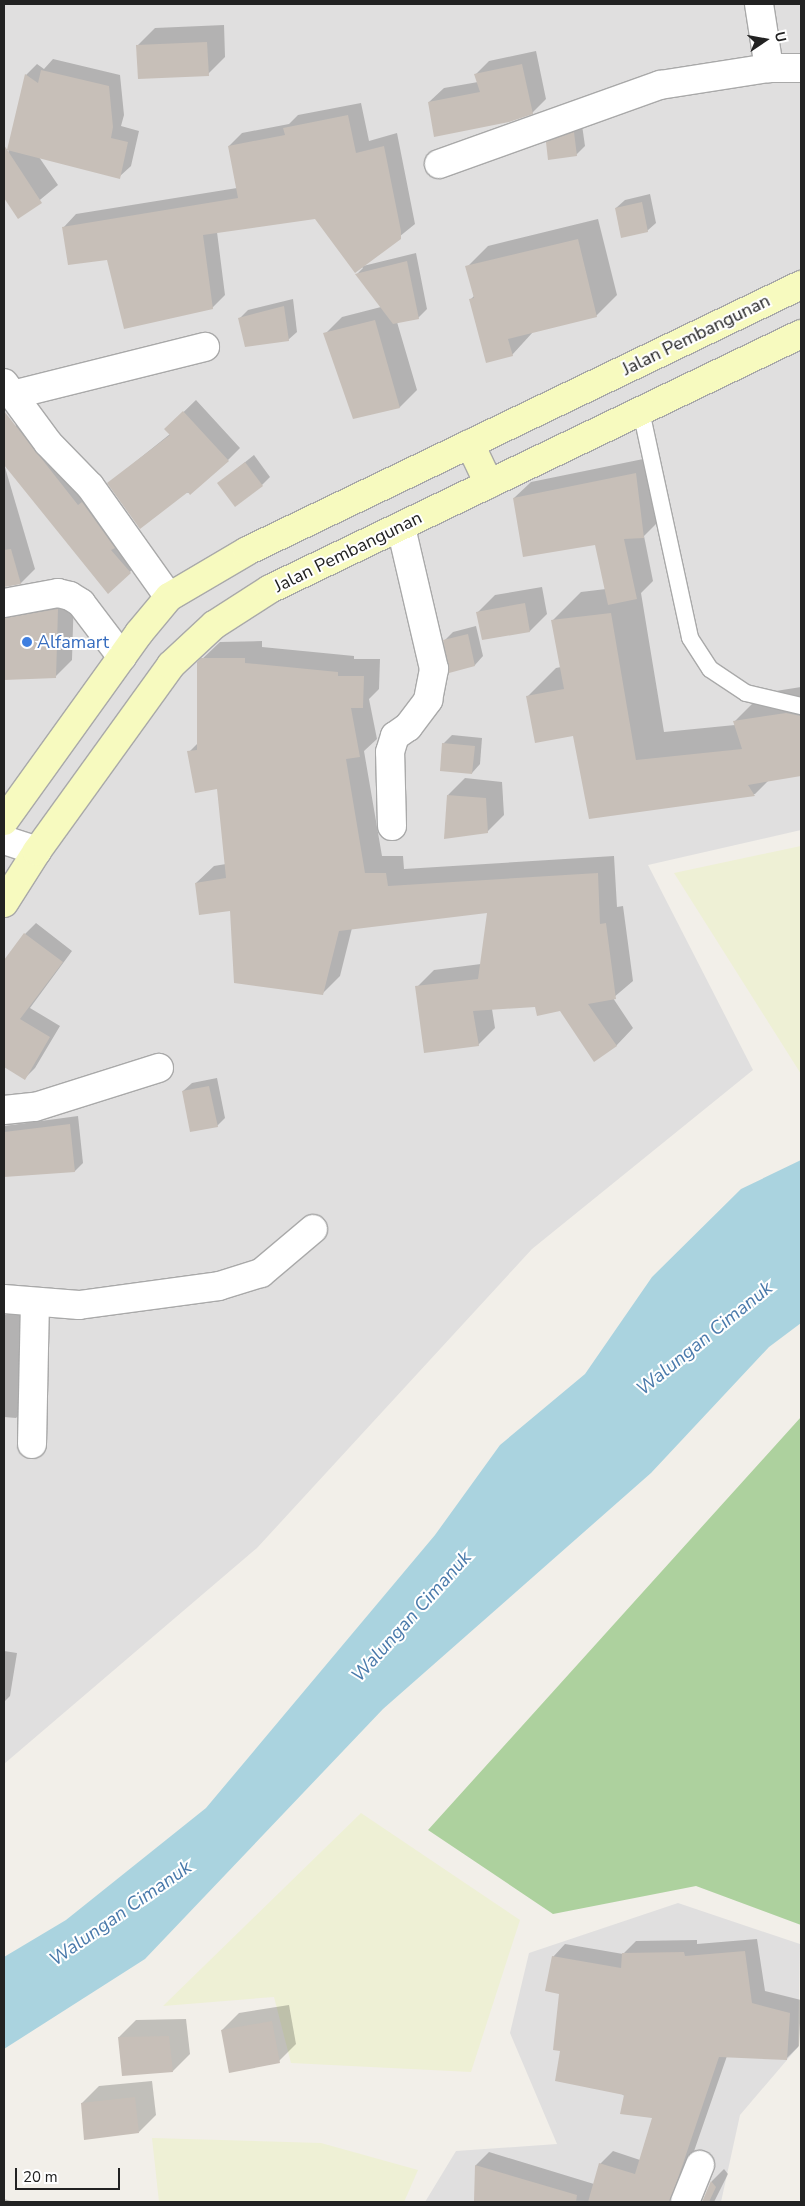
<!DOCTYPE html>
<style>
body{margin:0}
#map{position:relative;width:805px;height:2206px;overflow:hidden;background:#f2efe9;font-family:"Nunito Sans",sans-serif}
div>[style]{position:absolute}
[style*='--x']{left:calc(var(--x)*1px);top:calc(var(--y)*1px);width:calc(var(--w)*1px);rotate:calc(var(--a)*1deg)}
.residential>*{inset:0;background:#e0dfdf}
.farmland>*{inset:0;background:#eef0d5}
.forest>*{inset:0;background:#add19e}
.water>*{inset:0;background:#aad3df}
.shadow>*{inset:0;background:#0003}
.building>*{inset:0;background:#c7bfb8}
.roads{filter:drop-shadow(1px 0 #a9a9a9) drop-shadow(-1px 0 #a9a9a9) drop-shadow(0 1px #a9a9a9) drop-shadow(0 -1px #a9a9a9)}
.service>*{height:16px;margin:-8px;padding:0 8px;transform-origin:8px;border-radius:8px;background:#fff}
.minor>*{height:28px;margin:-14px;padding:0 14px;transform-origin:14px;border-radius:14px;background:#fff}
.secondary>*{height:28px;margin:-14px;padding:0 14px;transform-origin:14px;border-radius:14px;background:#f7fabf}
.dots>*{width:14px;height:14px;translate:-50% -50%;box-sizing:border-box;border:2px solid #fff;border-radius:50%}
span{translate:-50% -50%;white-space:nowrap;text-align:center;line-height:1.15;-webkit-text-stroke:4px #fff;paint-order:stroke}
.street-label{font-size:18px;color:#222}
.shop-label{font-size:18px;color:#366cbe}
.left{translate:0 -50%;text-align:left}
.water-label{font-size:19px;color:#4a7aab;font-style:italic}
.frame{position:absolute;inset:0;border:5px solid #222;pointer-events:none}
.north{position:absolute;left:740px;top:15px;width:50px;height:50px;-webkit-text-stroke:4px #fff;paint-order:stroke;rotate:78deg;font-size:14px;font-weight:700;line-height:20px;text-align:center;color:#222}
.north::after{content:'';display:block;margin:auto;width:18px;height:22px;background:#222;clip-path:polygon(50% 0,100% 100%,50% 72%,0 100%)}
.scale{position:absolute;left:15px;top:2168px;width:105px;height:22px;box-sizing:border-box;border:2px solid #222;border-top:0;padding-left:6px;font-size:15px;line-height:18px;white-space:nowrap;color:#222;-webkit-text-stroke:4px #fff;paint-order:stroke}
</style>
<div id="map">
<div class="residential">
<i style="clip-path:polygon(4px 4px,801px 4px,801px 830px,648px 865px,753px 1070px,532px 1249px,257px 1548px,4px 1764px)"></i>
<i style="clip-path:polygon(678px 1903px,800px 1944px,798px 2047px,740px 2115px,721px 2202px,425px 2202px,456px 2151px,557px 2144px,510px 2033px,529px 1953px)"></i>
</div>
<div class="farmland">
<i style="clip-path:polygon(801px 846px,801px 1074px,674px 873px)"></i>
<i style="clip-path:polygon(361px 1813px,520px 1920px,471px 2072px,291px 2063px,274px 1997px,163px 2006px)"></i>
<i style="clip-path:polygon(152px 2138px,321px 2143px,418px 2170px,404px 2202px,159px 2202px)"></i>
</div>
<div class="forest">
<i style="clip-path:polygon(801px 1417px,801px 1925px,696px 1886px,553px 1914px,428px 1830px)"></i>
</div>
<div class="water">
<i style="clip-path:polygon(801px 1160px,801px 1323px,769px 1347px,651px 1473px,383px 1709px,145px 1959px,4px 2049px,4px 1957px,66px 1920px,206px 1808px,435px 1535px,500px 1445px,585px 1374px,652px 1277px,741px 1189px)"></i>
</div>
<div class="shadow">
<i style="clip-path:polygon(224px 25px,225px 57px,208px 74px,138px 45px,155px 28px)"></i>
<i style="clip-path:polygon(536px 51px,546px 99px,532px 113px,429px 102px,444px 88px,478px 82px,475px 75px,489px 61px)"></i>
<i style="clip-path:polygon(53px 59px,120px 75px,124px 115px,121px 126px,139px 131px,131px 166px,119px 177px,39px 157px,58px 185px,18px 218px,4px 196px,4px 171px,26px 75px,37px 64px,44px 69px)"></i>
<i style="clip-path:polygon(361px 103px,369px 141px,397px 133px,415px 224px,363px 266px,416px 253px,427px 309px,418px 318px,397px 322px,417px 390px,400px 407px,354px 418px,325px 334px,342px 317px,381px 307px,357px 274px,363px 268px,316px 218px,217px 232px,225px 295px,212px 308px,108px 258px,63px 228px,76px 214px,237px 188px,229px 146px,242px 133px,289px 124px,298px 115px)"></i>
<i style="clip-path:polygon(582px 125px,585px 146px,576px 155px,547px 143px,556px 134px)"></i>
<i style="clip-path:polygon(650px 194px,656px 223px,647px 231px,616px 208px,625px 200px)"></i>
<i style="clip-path:polygon(598px 219px,617px 295px,596px 316px,533px 332px,512px 355px,470px 300px,474px 296px,467px 267px,488px 246px)"></i>
<i style="clip-path:polygon(293px 299px,297px 332px,288px 340px,240px 318px,248px 310px)"></i>
<i style="clip-path:polygon(196px 400px,240px 448px,228px 460px,190px 493px,109px 483px,170px 434px,166px 429px)"></i>
<i style="clip-path:polygon(31px 413px,145px 558px,108px 592px,4px 462px,4px 435px)"></i>
<i style="clip-path:polygon(254px 455px,270px 477px,262px 485px,219px 483px)"></i>
<i style="clip-path:polygon(653px 457px,660px 520px,644px 536px,653px 581px,641px 593px,664px 732px,735px 725px,734px 722px,763px 693px,801px 687px,801px 775px,769px 780px,755px 794px,590px 818px,574px 735px,528px 696px,556px 668px,561px 667px,552px 621px,581px 592px,606px 589px,596px 543px,514px 498px,531px 482px)"></i>
<i style="clip-path:polygon(4px 464px,35px 569px,21px 583px,4px 586px)"></i>
<i style="clip-path:polygon(542px 587px,547px 614px,530px 631px,483px 639px,478px 612px,495px 595px)"></i>
<i style="clip-path:polygon(74px 593px,72px 660px,55px 677px,4px 679px,4px 602px)"></i>
<i style="clip-path:polygon(476px 626px,483px 656px,475px 665px,450px 671px,445px 640px,453px 632px)"></i>
<i style="clip-path:polygon(262px 641px,262px 647px,354px 656px,354px 659px,380px 659px,379px 689px,369px 699px,377px 739px,364px 751px,382px 856px,403px 856px,404px 869px,614px 856px,617px 907px,623px 906px,633px 981px,613px 998px,633px 1028px,616px 1046px,561px 1010px,536px 1006px,492px 1009px,495px 1028px,478px 1045px,417px 987px,434px 970px,481px 964px,488px 912px,352px 928px,340px 976px,323px 993px,232px 909px,196px 883px,214px 866px,226px 864px,218px 787px,189px 752px,198px 743px,199px 662px,220px 642px)"></i>
<i style="clip-path:polygon(452px 735px,482px 738px,480px 764px,472px 773px,443px 744px)"></i>
<i style="clip-path:polygon(465px 778px,502px 782px,504px 815px,487px 832px,448px 795px)"></i>
<i style="clip-path:polygon(36px 923px,72px 951px,30px 1008px,60px 1026px,35px 1068px,25px 1078px,4px 1066px,4px 972px,25px 934px)"></i>
<i style="clip-path:polygon(217px 1078px,225px 1118px,217px 1126px,183px 1091px,192px 1083px)"></i>
<i style="clip-path:polygon(78px 1116px,83px 1163px,75px 1171px,4px 1175px,4px 1126px)"></i>
<i style="clip-path:polygon(35px 1313px,32px 1401px,16px 1418px,4px 1417px,4px 1315px)"></i>
<i style="clip-path:polygon(4px 1651px,17px 1653px,10px 1696px,4px 1702px)"></i>
<i style="clip-path:polygon(757px 1939px,765px 1991px,801px 2000px,799px 2046px,787px 2058px,727px 2056px,683px 2183px,693px 2202px,475px 2200px,476px 2165px,489px 2152px,594px 2184px,600px 2164px,613px 2151px,640px 2160px,653px 2117px,562px 2050px,560px 1993px,553px 1957px,565px 1944px,623px 1954px,636px 1941px,697px 1940px,697px 1944px)"></i>
<i style="clip-path:polygon(289px 2005px,296px 2044px,279px 2061px,222px 2030px,239px 2013px)"></i>
<i style="clip-path:polygon(186px 2019px,190px 2054px,173px 2071px,119px 2037px,136px 2020px)"></i>
<i style="clip-path:polygon(152px 2081px,156px 2115px,139px 2132px,82px 2103px,99px 2086px)"></i>
<i style="clip-path:polygon(724px 2169px,728px 2174px,714px 2202px,703px 2202px,712px 2181px)"></i>
<i style="clip-path:polygon(4px 2199px,11px 2201px,11px 2202px,4px 2202px)"></i>
</div>
<div class="building">
<i style="clip-path:polygon(207px 42px,209px 76px,138px 79px,136px 45px)"></i>
<i style="clip-path:polygon(522px 64px,533px 114px,509px 122px,434px 137px,428px 102px,480px 92px,474px 74px)"></i>
<i style="clip-path:polygon(41px 70px,109px 86px,113px 127px,111px 138px,128px 142px,120px 179px,7px 150px,25px 74px,38px 83px)"></i>
<i style="clip-path:polygon(348px 115px,356px 153px,384px 146px,401px 231px,401px 239px,355px 273px,315px 219px,203px 235px,213px 309px,124px 329px,107px 260px,68px 265px,62px 227px,238px 198px,228px 146px,285px 135px,283px 128px)"></i>
<i style="clip-path:polygon(574px 132px,577px 156px,548px 160px,546px 142px)"></i>
<i style="clip-path:polygon(4px 145px,42px 203px,18px 219px,4px 198px)"></i>
<i style="clip-path:polygon(642px 202px,648px 232px,621px 238px,615px 208px)"></i>
<i style="clip-path:polygon(578px 239px,597px 317px,508px 339px,513px 356px,486px 363px,469px 299px,474px 298px,465px 266px)"></i>
<i style="clip-path:polygon(407px 261px,419px 319px,393px 324px,355px 274px)"></i>
<i style="clip-path:polygon(284px 306px,289px 341px,245px 347px,238px 318px)"></i>
<i style="clip-path:polygon(375px 320px,400px 408px,353px 419px,323px 333px)"></i>
<i style="clip-path:polygon(4px 411px,78px 505px,82px 502px,115px 548px,111px 550px,131px 573px,108px 594px,4px 465px)"></i>
<i style="clip-path:polygon(183px 411px,229px 461px,190px 495px,188px 492px,140px 529px,107px 483px,170px 435px,164px 429px)"></i>
<i style="clip-path:polygon(245px 462px,263px 486px,235px 507px,217px 483px)"></i>
<i style="clip-path:polygon(636px 473px,644px 538px,624px 539px,637px 599px,608px 605px,595px 545px,523px 557px,513px 498px)"></i>
<i style="clip-path:polygon(11px 549px,21px 584px,4px 587px,4px 550px)"></i>
<i style="clip-path:polygon(525px 603px,530px 632px,482px 640px,476px 612px)"></i>
<i style="clip-path:polygon(58px 609px,56px 678px,4px 680px,4px 618px)"></i>
<i style="clip-path:polygon(611px 613px,636px 760px,742px 749px,733px 721px,786px 713px,801px 716px,801px 776px,748px 785px,755px 796px,589px 819px,573px 736px,535px 743px,526px 696px,564px 689px,551px 620px)"></i>
<i style="clip-path:polygon(468px 634px,475px 666px,449px 673px,443px 640px)"></i>
<i style="clip-path:polygon(201px 658px,245px 658px,245px 663px,338px 672px,338px 676px,364px 676px,363px 708px,351px 708px,360px 757px,346px 759px,365px 873px,386px 873px,388px 886px,598px 873px,600px 924px,606px 923px,616px 999px,588px 1004px,617px 1046px,594px 1062px,560px 1011px,537px 1016px,535px 1007px,473px 1011px,479px 1046px,424px 1053px,415px 986px,478px 979px,487px 913px,339px 931px,323px 995px,234px 983px,230px 911px,199px 915px,195px 883px,226px 878px,217px 789px,195px 793px,187px 751px,197px 750px,197px 662px)"></i>
<i style="clip-path:polygon(442px 743px,475px 746px,472px 774px,440px 771px)"></i>
<i style="clip-path:polygon(447px 795px,486px 798px,488px 833px,444px 839px)"></i>
<i style="clip-path:polygon(24px 933px,63px 962px,20px 1019px,50px 1037px,25px 1080px,4px 1067px,4px 960px)"></i>
<i style="clip-path:polygon(209px 1086px,218px 1127px,190px 1132px,182px 1091px)"></i>
<i style="clip-path:polygon(70px 1124px,75px 1172px,4px 1177px,4px 1132px)"></i>
<i style="clip-path:polygon(745px 1951px,752px 2003px,790px 2013px,787px 2060px,719px 2057px,670px 2202px,588px 2202px,599px 2163px,635px 2174px,652px 2118px,620px 2114px,624px 2095px,555px 2081px,560px 2051px,553px 2050px,559px 1994px,545px 1991px,552px 1956px,621px 1968px,622px 1953px,684px 1952px,685px 1956px)"></i>
<i style="clip-path:polygon(272px 2021px,280px 2063px,229px 2073px,221px 2030px)"></i>
<i style="clip-path:polygon(169px 2036px,173px 2072px,122px 2076px,118px 2037px)"></i>
<i style="clip-path:polygon(135px 2097px,139px 2133px,84px 2140px,81px 2103px)"></i>
<i style="clip-path:polygon(475px 2165px,577px 2195px,576px 2202px,474px 2202px)"></i>
<i style="clip-path:polygon(711px 2181px,716px 2187px,709px 2202px,702px 2202px)"></i>
</div>
<div class="roads">
<div class="service">
<i style="--x:641;--y:411;--w:232;--a:77.8"></i>
<i style="--x:690;--y:638;--w:37;--a:57"></i>
<i style="--x:710;--y:669;--w:43;--a:33.7"></i>
<i style="--x:746;--y:693;--w:57;--a:13.3"></i>
</div>
<div class="minor">
<i style="--x:759;--y:4;--w:65;--a:81.1"></i>
<i style="--x:439;--y:164;--w:235;--a:-19.7"></i>
<i style="--x:660;--y:85;--w:110;--a:-8.9"></i>
<i style="--x:769;--y:68;--w:32;--a:0"></i>
<i style="--x:4;--y:383;--w:74;--a:53.7"></i>
<i style="--x:48;--y:443;--w:60;--a:45.7"></i>
<i style="--x:90;--y:486;--w:136;--a:54.6"></i>
<i style="--x:12;--y:395;--w:199;--a:-14"></i>
<i style="--x:4;--y:603;--w:55;--a:-10.5"></i>
<i style="--x:58;--y:593;--w:12;--a:14"></i>
<i style="--x:70;--y:596;--w:13;--a:32"></i>
<i style="--x:81;--y:603;--w:68;--a:52.8"></i>
<i style="--x:392;--y:826;--w:74;--a:-91.5"></i>
<i style="--x:390;--y:752;--w:17;--a:-73"></i>
<i style="--x:395;--y:736;--w:16;--a:-35"></i>
<i style="--x:408;--y:727;--w:34;--a:-53"></i>
<i style="--x:428;--y:700;--w:32;--a:-79"></i>
<i style="--x:434;--y:669;--w:146;--a:-103.1"></i>
<i style="--x:4;--y:840;--w:35;--a:18"></i>
<i style="--x:4;--y:1110;--w:31;--a:-6"></i>
<i style="--x:35;--y:1107;--w:130;--a:-17.5"></i>
<i style="--x:4;--y:1299;--w:75;--a:4.6"></i>
<i style="--x:79;--y:1305;--w:141;--a:-7.7"></i>
<i style="--x:219;--y:1286;--w:44;--a:-17.2"></i>
<i style="--x:261;--y:1273;--w:68;--a:-40.2"></i>
<i style="--x:32;--y:1444;--w:142;--a:-88.8"></i>
<i style="--x:685;--y:2202;--w:40;--a:-68"></i>
</div>
<div class="secondary">
<i style="--x:470;--y:444;--w:44;--a:64.6"></i>
<i style="--x:4;--y:821;--w:231;--a:-54.3"></i>
<i style="--x:139;--y:633;--w:47;--a:-50.2"></i>
<i style="--x:169;--y:597;--w:91;--a:-30.5"></i>
<i style="--x:247;--y:551;--w:615;--a:-25.65"></i>
<i style="--x:4;--y:903;--w:62;--a:-57.6"></i>
<i style="--x:37;--y:851;--w:229;--a:-54.2"></i>
<i style="--x:171;--y:665;--w:59;--a:-42.9"></i>
<i style="--x:214;--y:625;--w:67;--a:-32.7"></i>
<i style="--x:270;--y:589;--w:589;--a:-25.65"></i>
</div>
</div>
<div class="dots">
<i style="left:27px;top:642px;background:#3f7fe0"></i>
</div>
<div class="street-label">
<span style="left:696px;top:335px;rotate:-26deg">Jalan Pembangunan</span>
<span style="left:348px;top:552px;rotate:-26deg">Jalan Pembangunan</span>
</div>
<div class="shop-label">
<span class="left" style="left:37px;top:642px">Alfamart</span>
</div>
<div class="water-label">
<span style="left:705px;top:1339px;rotate:-39deg">Walungan Cimanuk</span>
<span style="left:412px;top:1617px;rotate:-48deg">Walungan Cimanuk</span>
<span style="left:121px;top:1914px;rotate:-35deg">Walungan Cimanuk</span>
</div>
<div class="frame"></div>
<div class="north">U</div>
<div class="scale">20 m</div>
</div>
